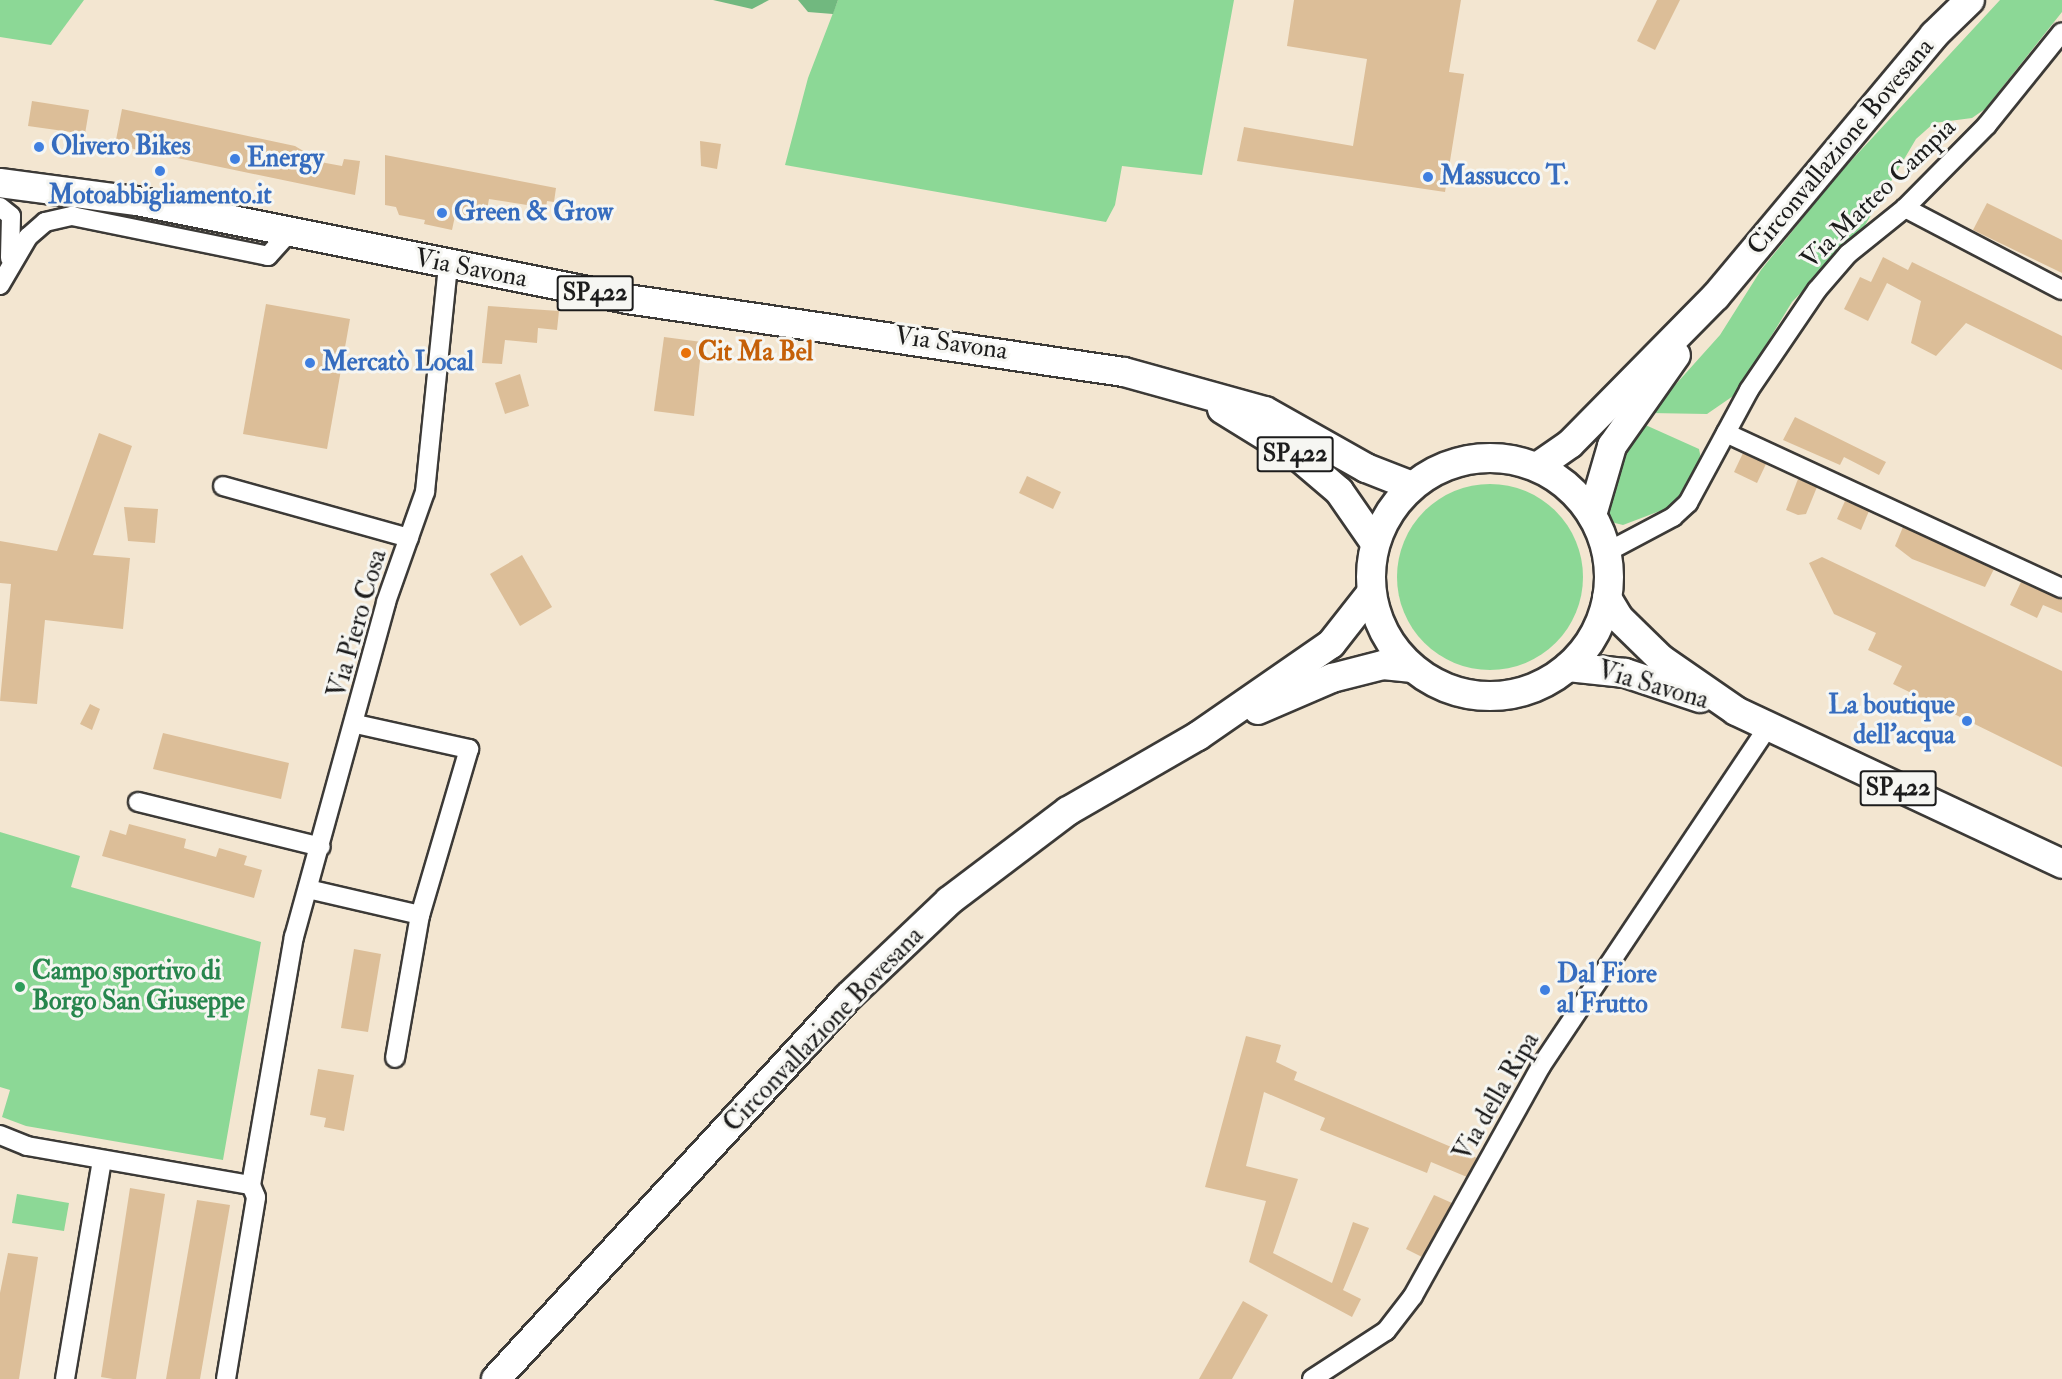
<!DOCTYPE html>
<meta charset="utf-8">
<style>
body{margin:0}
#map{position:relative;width:2062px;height:1379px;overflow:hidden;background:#f3e6d1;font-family:"IM FELL Double Pica",serif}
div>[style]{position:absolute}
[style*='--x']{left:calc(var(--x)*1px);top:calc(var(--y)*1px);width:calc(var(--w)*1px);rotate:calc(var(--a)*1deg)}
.green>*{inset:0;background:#8cd896}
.round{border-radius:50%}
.forest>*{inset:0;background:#71b87f}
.building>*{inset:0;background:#dcbe98}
.roads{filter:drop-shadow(2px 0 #3c3a37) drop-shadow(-2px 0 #3c3a37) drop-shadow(0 2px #3c3a37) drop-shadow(0 -2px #3c3a37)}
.minor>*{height:18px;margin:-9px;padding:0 9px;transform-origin:9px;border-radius:9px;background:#fff}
.primary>*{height:28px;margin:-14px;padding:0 14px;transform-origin:14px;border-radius:14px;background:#fff}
.primary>.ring{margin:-14px;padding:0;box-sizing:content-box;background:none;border:28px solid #fff;border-radius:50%}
.dots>*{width:16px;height:16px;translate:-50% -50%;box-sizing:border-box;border:3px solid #f6f6f2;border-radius:50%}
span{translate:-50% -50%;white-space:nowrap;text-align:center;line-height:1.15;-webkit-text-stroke:6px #f6f6f2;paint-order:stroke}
.shield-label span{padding:2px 4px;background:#f6f6f2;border:2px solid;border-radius:4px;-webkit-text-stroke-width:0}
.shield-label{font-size:24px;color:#1c1c1c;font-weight:700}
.shop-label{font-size:26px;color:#366cbe;font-weight:700}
.left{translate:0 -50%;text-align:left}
.right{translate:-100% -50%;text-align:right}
.street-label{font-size:26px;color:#1c1c1c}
.food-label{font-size:26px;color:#c56008;font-weight:700}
.leisure-label{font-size:26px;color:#27864d;font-weight:700}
</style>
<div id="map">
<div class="green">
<i style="clip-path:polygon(0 0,84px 0,51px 45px,0 37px)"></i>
<i style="clip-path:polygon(838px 0,1234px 0,1202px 175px,1122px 166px,1115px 205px,1106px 222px,785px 165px,808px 78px)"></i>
<i style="clip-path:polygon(2000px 0,2062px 0,2062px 12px,1985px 109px,1972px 118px,1934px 123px,1916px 139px,1864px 227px,1792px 302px,1736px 394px,1707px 414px,1650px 413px,1720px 335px,1761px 270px,1836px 177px)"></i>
<i style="clip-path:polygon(1641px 423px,1699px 449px,1701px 459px,1673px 506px,1623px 525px,1611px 522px,1607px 502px,1619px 457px)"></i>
<i class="round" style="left:1397px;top:484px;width:186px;height:186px"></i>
<i style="clip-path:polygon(0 832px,80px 856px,71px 887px,261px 942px,223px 1160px,26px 1126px,2px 1117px,10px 1090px,0 1087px)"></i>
<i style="clip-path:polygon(17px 1194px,69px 1203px,64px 1231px,12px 1223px)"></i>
</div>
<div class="forest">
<i style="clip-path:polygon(713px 0,769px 0,752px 9px)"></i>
<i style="clip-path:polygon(798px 0,838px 0,833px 14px,808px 12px)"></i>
</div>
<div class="building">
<i style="clip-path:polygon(1294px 0,1461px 0,1449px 72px,1464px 74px,1445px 192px,1237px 161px,1244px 127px,1353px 146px,1367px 59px,1287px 46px)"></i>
<i style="clip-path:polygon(1657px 0,1680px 0,1655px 50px,1637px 41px)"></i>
<i style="clip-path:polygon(32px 101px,89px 110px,85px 134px,28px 126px)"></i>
<i style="clip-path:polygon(122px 109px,295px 146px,305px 152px,304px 159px,342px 166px,344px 159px,360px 161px,355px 195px,115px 145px)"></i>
<i style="clip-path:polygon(700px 141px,721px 144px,717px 169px,701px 166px)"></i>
<i style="clip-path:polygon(385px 155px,556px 188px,554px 202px,547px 201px,546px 208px,489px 199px,485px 221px,455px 216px,452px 230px,424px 224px,425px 220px,399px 215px,396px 207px,385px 205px)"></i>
<i style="clip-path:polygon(1987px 203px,2062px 240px,2062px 273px,1973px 230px)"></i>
<i style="clip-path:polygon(1883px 257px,1908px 270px,1912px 262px,2062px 336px,2062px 370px,1966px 323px,1936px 356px,1911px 343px,1921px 301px,1887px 283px,1868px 321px,1844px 309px,1860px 277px,1871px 282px)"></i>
<i style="clip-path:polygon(266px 304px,350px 319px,327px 449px,243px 434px)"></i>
<i style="clip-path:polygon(488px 306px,559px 311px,557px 330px,538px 328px,537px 343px,505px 340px,502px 364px,482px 363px)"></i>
<i style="clip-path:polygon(664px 337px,702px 342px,694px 416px,654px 411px)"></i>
<i style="clip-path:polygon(520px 374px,529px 406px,505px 414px,495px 383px)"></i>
<i style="clip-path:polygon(1795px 417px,1886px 462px,1879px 475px,1844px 457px,1840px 465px,1783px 440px)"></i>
<i style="clip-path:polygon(99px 433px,132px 446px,93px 555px,130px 558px,123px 629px,45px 620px,37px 704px,0 701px,11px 584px,0 583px,0 541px,57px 551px)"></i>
<i style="clip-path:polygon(1743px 453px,1766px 464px,1757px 483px,1734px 472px)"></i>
<i style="clip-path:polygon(1027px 476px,1061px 492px,1053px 509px,1019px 493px)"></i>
<i style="clip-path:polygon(1798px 479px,1817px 487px,1806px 514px,1798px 515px,1786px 510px)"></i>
<i style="clip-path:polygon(1845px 501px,1869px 511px,1861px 530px,1837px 519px)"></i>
<i style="clip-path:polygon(124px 507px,158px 509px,155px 543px,128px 541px)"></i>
<i style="clip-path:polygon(1903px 527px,1994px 569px,1985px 587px,1912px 559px,1895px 546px)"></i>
<i style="clip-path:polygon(522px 555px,552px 607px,520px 626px,490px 574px)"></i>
<i style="clip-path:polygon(1822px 557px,2062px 671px,2062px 767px,1893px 684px,1902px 666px,1868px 650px,1876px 633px,1834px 614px,1809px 563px)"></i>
<i style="clip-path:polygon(2021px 582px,2062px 600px,2062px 613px,2043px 605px,2037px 618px,2010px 605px)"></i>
<i style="clip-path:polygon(90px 704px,100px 709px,92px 730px,80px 724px)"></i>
<i style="clip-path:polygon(163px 733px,289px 763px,281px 799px,153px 769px)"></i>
<i style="clip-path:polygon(129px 824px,186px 839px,184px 848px,216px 857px,219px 848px,247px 856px,244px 865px,262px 870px,254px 898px,102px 856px,110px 830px,126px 835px)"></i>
<i style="clip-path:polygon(354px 949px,381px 954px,368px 1032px,341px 1028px)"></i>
<i style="clip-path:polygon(1246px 1036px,1281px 1045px,1276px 1062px,1297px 1072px,1294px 1080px,1477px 1158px,1467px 1177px,1431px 1162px,1427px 1173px,1320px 1130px,1325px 1118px,1264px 1092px,1246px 1166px,1298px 1179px,1273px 1253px,1332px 1283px,1353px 1222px,1369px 1228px,1343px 1290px,1361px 1299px,1352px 1317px,1249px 1262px,1266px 1201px,1205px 1187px)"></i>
<i style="clip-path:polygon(318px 1069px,354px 1075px,344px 1131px,324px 1127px,326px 1118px,310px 1115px)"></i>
<i style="clip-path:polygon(130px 1188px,165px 1194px,136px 1379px,113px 1379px,101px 1377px)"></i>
<i style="clip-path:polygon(1434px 1195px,1452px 1203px,1422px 1257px,1406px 1249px)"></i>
<i style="clip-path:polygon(197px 1200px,230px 1205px,213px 1304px,200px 1379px,166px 1379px)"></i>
<i style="clip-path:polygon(8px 1253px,38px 1257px,19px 1379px,0 1379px,0 1293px)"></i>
<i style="clip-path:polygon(1243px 1301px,1268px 1315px,1232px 1379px,1199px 1379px)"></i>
</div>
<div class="roads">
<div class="minor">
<i style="--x:0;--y:207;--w:14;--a:39"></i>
<i style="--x:11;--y:216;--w:42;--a:91.4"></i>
<i style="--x:1905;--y:208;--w:177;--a:27.6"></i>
<i style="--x:0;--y:285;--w:56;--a:-59.7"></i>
<i style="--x:28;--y:237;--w:23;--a:-41"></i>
<i style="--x:45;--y:222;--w:28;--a:-13"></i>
<i style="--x:72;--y:216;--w:200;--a:11.5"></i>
<i style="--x:268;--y:256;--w:31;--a:-48"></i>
<i style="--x:1726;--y:433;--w:370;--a:24.8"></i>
<i style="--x:223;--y:486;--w:193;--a:15.6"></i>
<i style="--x:1607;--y:552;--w:75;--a:-27.9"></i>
<i style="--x:1673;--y:517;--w:21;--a:-43"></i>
<i style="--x:1688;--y:503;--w:128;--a:-61.6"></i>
<i style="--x:1749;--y:390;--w:121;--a:-55.8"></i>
<i style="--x:1817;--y:290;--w:48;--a:-49.3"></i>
<i style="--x:1848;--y:254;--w:73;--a:-38.9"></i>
<i style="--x:1905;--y:208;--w:117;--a:-45.3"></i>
<i style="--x:1987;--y:125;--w:119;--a:-51.1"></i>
<i style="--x:356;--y:724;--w:116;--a:12.5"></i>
<i style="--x:469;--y:749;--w:173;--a:106.4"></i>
<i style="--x:420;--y:915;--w:145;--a:99.9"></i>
<i style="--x:138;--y:802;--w:188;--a:13.8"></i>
<i style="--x:308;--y:889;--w:115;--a:13.1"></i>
<i style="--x:0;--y:1135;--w:29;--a:22"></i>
<i style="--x:27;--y:1146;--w:227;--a:9.9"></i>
<i style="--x:65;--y:1379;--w:222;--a:-80.4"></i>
<i style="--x:226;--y:1379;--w:184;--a:-80.6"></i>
<i style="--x:256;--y:1197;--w:13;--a:-113"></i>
<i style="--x:251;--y:1185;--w:252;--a:-80.2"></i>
<i style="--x:294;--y:937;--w:347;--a:-74.6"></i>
<i style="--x:386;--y:602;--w:117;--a:-70.5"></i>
<i style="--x:425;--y:492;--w:228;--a:-84.2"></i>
<i style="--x:1312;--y:1379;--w:88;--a:-33"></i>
<i style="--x:1386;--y:1331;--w:44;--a:-52.4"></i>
<i style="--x:1413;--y:1296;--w:263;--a:-60.9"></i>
<i style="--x:1541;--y:1066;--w:407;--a:-56.2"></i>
</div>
<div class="primary">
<i style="--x:0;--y:183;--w:138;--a:7.5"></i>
<i style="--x:137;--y:201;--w:500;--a:11.3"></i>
<i style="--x:627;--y:299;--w:502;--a:8.36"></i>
<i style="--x:1124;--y:372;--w:146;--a:15.5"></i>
<i style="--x:1265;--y:411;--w:116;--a:29.4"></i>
<i style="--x:1366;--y:468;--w:49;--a:21.4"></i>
<i style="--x:1222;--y:409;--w:89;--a:31.7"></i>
<i style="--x:1298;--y:456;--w:54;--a:40.5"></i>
<i style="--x:1339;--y:491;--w:63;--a:55.3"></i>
<i class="ring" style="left:1371px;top:458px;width:210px;height:210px"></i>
<i style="--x:1537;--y:467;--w:40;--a:-34.9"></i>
<i style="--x:1570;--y:444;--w:208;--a:-45.4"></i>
<i style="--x:1716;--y:296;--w:340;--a:-50.1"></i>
<i style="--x:1934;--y:35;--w:50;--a:-44.2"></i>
<i style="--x:1592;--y:515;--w:72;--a:-73.8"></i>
<i style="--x:1612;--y:446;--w:111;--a:-54.9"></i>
<i style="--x:1607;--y:598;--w:23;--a:59"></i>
<i style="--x:1619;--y:618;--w:59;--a:44.3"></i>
<i style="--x:1661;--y:659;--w:91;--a:34.7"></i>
<i style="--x:1736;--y:711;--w:360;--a:25.1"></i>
<i style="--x:1568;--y:667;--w:57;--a:6"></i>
<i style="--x:1625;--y:673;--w:79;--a:18.4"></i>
<i style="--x:1258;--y:710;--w:81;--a:-23.4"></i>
<i style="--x:1332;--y:678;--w:53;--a:-14.3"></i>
<i style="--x:1383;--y:665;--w:30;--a:6"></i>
<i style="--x:496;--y:1379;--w:519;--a:-47.34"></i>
<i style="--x:848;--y:997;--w:139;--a:-43.5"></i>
<i style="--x:949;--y:901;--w:149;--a:-37.1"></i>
<i style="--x:1068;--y:811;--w:150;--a:-30"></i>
<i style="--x:1198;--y:736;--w:162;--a:-34.7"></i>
<i style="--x:1331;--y:644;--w:65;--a:-51.9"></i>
</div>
</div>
<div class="dots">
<i style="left:39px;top:147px;background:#3f7fe0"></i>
<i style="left:235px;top:159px;background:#3f7fe0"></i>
<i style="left:160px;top:171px;background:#3f7fe0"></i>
<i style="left:1428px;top:177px;background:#3f7fe0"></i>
<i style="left:442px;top:213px;background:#3f7fe0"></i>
<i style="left:686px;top:353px;background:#e8710a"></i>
<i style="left:310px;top:363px;background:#3f7fe0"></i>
<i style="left:1967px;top:721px;background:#3f7fe0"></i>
<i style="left:20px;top:987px;background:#2e9e5b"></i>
<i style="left:1545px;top:990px;background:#3f7fe0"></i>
</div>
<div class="shield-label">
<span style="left:595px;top:293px">SP422</span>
<span style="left:1295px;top:454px">SP422</span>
<span style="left:1898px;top:788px">SP422</span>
</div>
<div class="shop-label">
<span class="left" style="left:51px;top:147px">Olivero Bikes</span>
<span class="left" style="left:247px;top:159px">Energy</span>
<span class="left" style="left:1440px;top:177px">Massucco T.</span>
<span style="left:160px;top:196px">Motoabbigliamento.it</span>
<span class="left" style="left:454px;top:213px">Green &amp; Grow</span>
<span class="left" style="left:322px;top:363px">Mercatò Local</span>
<span class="right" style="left:1955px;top:721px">La boutique<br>dell'acqua</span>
<span class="left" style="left:1557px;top:990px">Dal Fiore<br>al Frutto</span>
</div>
<div class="street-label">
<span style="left:1841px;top:147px;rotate:-50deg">Circonvallazione Bovesana</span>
<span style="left:1879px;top:194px;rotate:-44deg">Via Matteo Campia</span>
<span style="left:471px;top:269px;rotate:11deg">Via Savona</span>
<span style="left:951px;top:344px;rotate:8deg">Via Savona</span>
<span style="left:358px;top:624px;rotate:-74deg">Via Piero Cosa</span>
<span style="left:1653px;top:686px;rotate:16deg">Via Savona</span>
<span style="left:824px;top:1030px;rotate:-46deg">Circonvallazione Bovesana</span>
<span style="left:1497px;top:1097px;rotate:-60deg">Via della Ripa</span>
</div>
<div class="food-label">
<span class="left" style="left:698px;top:353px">Cit Ma Bel</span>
</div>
<div class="leisure-label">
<span class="left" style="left:32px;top:987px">Campo sportivo di<br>Borgo San Giuseppe</span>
</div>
</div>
